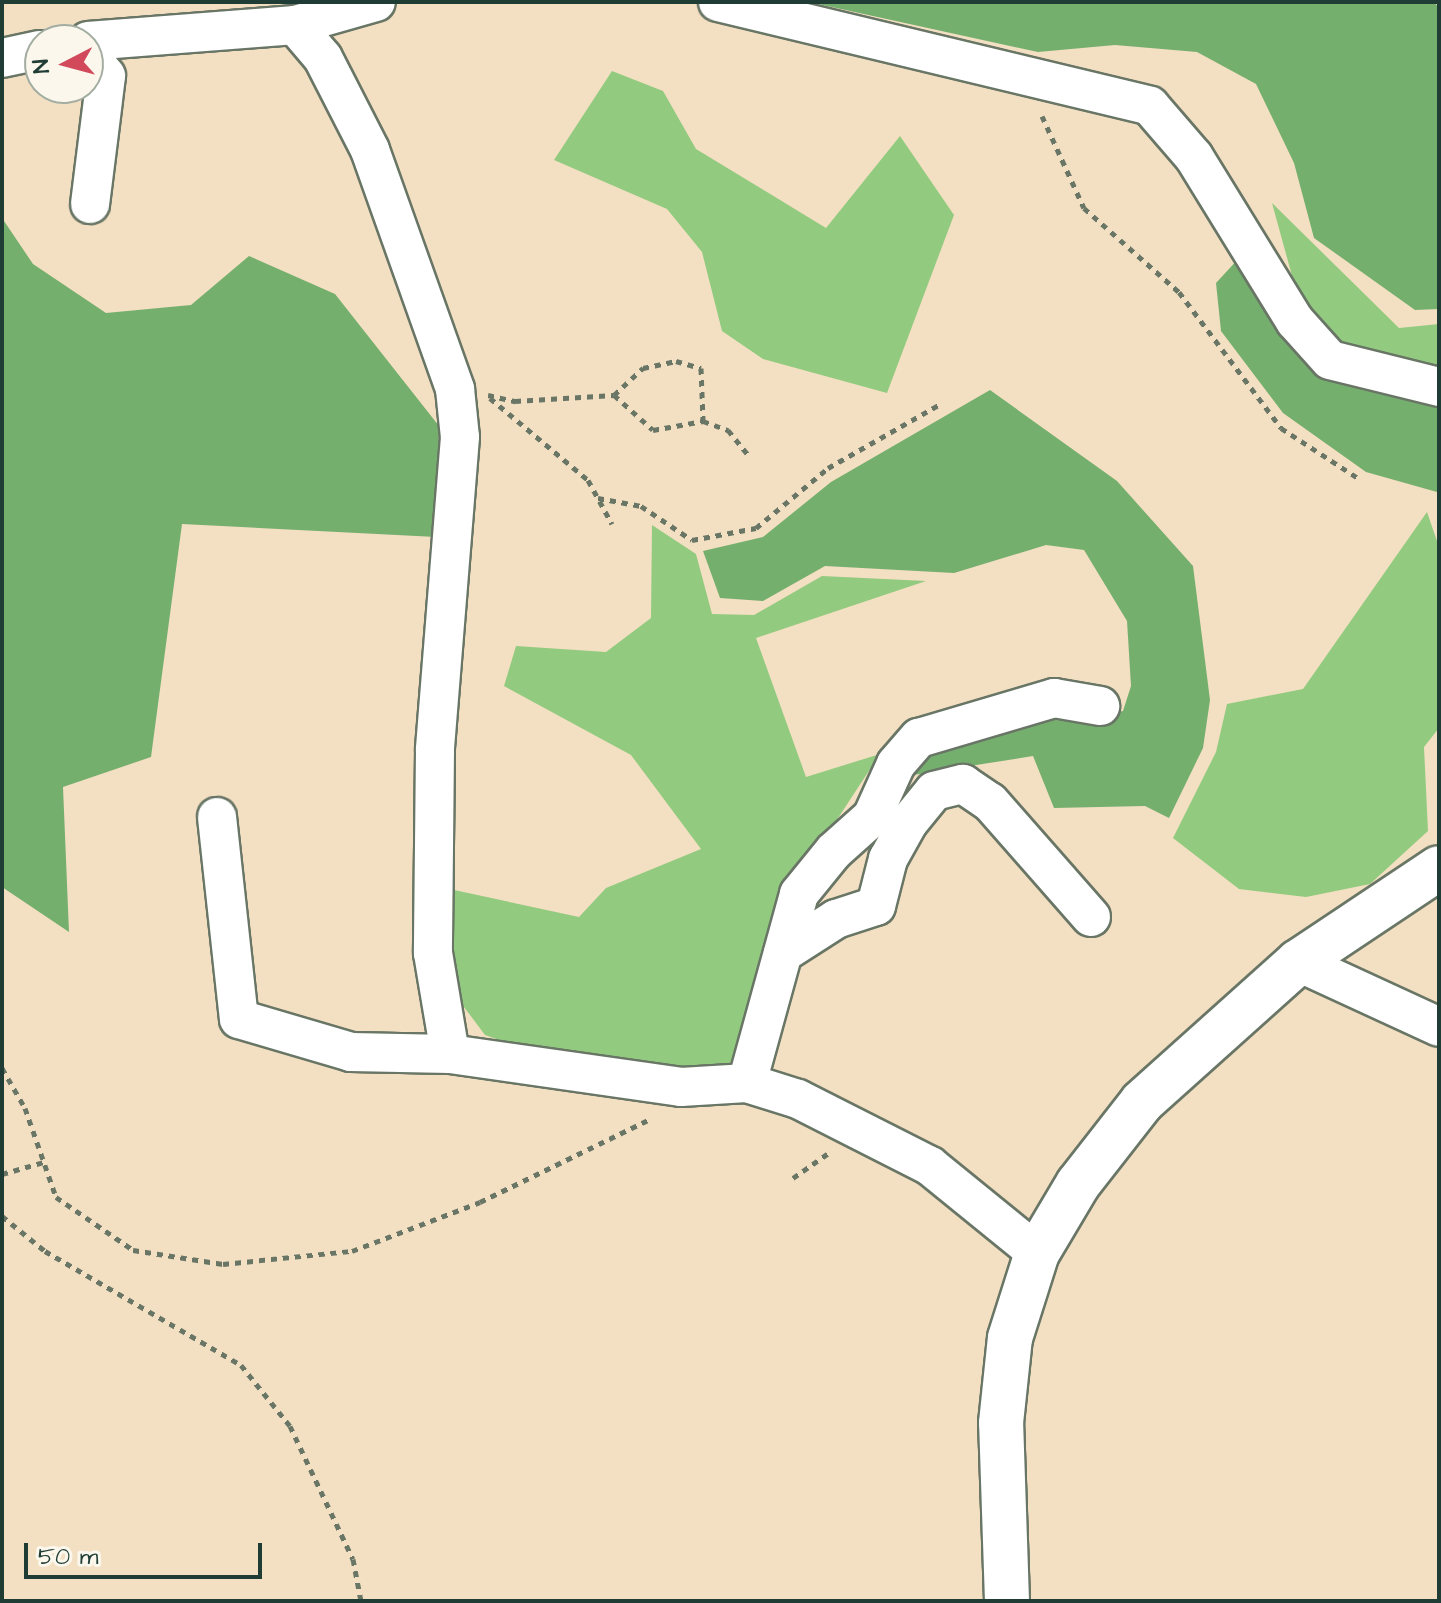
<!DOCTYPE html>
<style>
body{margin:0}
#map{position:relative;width:1441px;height:1603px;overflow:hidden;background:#f3dfc2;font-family:"Architects Daughter",sans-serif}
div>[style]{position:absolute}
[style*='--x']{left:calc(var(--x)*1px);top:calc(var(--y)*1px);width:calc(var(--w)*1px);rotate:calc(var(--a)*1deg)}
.green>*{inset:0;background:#92cb7f}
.forest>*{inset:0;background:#75af6e}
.path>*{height:5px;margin-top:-2.5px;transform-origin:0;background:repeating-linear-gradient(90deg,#697666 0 6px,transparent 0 12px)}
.roads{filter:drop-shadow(2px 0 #697666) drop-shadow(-2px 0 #697666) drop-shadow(0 2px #697666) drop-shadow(0 -2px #697666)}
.minor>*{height:38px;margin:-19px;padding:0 19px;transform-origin:19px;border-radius:19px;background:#fff}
.tertiary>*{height:44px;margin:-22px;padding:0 22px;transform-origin:22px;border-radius:22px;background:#fff}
span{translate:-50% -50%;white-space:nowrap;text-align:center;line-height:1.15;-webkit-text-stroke:7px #fbf7ec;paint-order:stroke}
.frame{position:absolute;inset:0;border:4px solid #1f3d34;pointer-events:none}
.north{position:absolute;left:24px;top:24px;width:80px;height:80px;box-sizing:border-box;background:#fbf7ec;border:2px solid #a3ada2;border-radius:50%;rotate:264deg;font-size:22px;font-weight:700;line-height:32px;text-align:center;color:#1f3d34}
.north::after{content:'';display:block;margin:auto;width:28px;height:36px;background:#d1495b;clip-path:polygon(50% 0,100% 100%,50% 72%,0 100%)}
.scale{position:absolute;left:24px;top:1543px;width:238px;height:36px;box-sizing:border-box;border:4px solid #1f3d34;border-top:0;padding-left:10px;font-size:24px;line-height:28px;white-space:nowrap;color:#1f3d34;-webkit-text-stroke:6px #fbf7ec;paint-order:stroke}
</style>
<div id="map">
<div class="green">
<i style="clip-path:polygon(612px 71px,663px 91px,696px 149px,826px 228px,900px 136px,954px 215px,887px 393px,763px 359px,722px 331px,702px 252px,667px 209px,554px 160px)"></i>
<i style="clip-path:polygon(1272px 203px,1399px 328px,1439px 324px,1439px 375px,1337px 348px,1297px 294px)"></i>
<i style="clip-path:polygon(1427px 512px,1439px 547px,1439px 728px,1424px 747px,1428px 831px,1370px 884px,1306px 897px,1239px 889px,1173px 838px,1216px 752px,1227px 704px,1303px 689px)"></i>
<i style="clip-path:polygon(652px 525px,696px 554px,712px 614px,754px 615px,822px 576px,926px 581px,756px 638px,806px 777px,880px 754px,783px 902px,730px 1065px,664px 1070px,528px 1050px,485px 1035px,461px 1003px,448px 949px,454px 890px,579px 917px,606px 888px,701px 849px,631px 755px,504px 686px,516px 646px,606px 652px,651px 618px)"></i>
</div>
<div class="forest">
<i style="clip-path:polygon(809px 2px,1433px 2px,1439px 7px,1439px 309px,1415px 310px,1314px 238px,1294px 163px,1256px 84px,1197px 52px,1115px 45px,1038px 52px)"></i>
<i style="clip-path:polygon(2px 218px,33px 264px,106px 313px,191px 305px,249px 256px,335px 294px,439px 426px,436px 537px,182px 524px,151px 757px,63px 787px,69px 932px,2px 887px)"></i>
<i style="clip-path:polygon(1240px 257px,1294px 342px,1439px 400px,1439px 502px,1437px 492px,1366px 472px,1283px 413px,1221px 331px,1216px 283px)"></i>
<i style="clip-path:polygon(990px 390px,1117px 481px,1193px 566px,1210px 700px,1203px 748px,1169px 818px,1145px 806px,1054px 808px,1033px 756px,907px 776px,926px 749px,1028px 719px,1081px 721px,1123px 711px,1131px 686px,1127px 621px,1084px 550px,1046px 545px,954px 573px,825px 566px,763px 601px,720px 598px,703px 551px,763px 537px,831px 482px)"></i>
</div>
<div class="path">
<i style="--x:1042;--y:116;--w:101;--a:65.5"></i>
<i style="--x:1084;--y:208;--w:127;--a:41.5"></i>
<i style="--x:1179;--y:292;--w:170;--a:53.1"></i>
<i style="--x:1281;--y:428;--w:95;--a:33"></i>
<i style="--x:488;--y:395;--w:28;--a:13"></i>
<i style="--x:515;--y:401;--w:99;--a:-3.5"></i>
<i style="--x:614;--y:395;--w:40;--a:-43"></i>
<i style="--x:643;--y:368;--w:34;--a:-12"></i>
<i style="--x:676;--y:361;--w:26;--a:16"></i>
<i style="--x:701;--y:368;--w:53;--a:87.8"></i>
<i style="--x:703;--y:421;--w:27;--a:20"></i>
<i style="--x:728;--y:430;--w:33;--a:51"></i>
<i style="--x:614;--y:395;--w:52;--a:41.9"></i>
<i style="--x:653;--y:430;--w:51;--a:-10.2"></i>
<i style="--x:490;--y:398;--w:128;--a:39.9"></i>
<i style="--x:588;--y:480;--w:50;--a:61.4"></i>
<i style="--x:598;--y:498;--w:44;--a:10.5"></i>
<i style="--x:641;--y:506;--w:61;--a:33.7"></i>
<i style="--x:692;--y:540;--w:65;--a:-10.6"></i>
<i style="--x:756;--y:528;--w:94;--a:-39.8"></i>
<i style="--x:828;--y:468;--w:131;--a:-29.7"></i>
<i style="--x:2;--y:1068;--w:46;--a:60.1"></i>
<i style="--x:25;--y:1108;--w:94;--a:70.8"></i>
<i style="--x:56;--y:1197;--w:93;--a:34.5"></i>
<i style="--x:133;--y:1250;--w:91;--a:8.8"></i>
<i style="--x:223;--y:1264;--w:130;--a:-5.8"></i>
<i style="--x:352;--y:1251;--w:137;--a:-20.9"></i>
<i style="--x:480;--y:1202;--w:191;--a:-26"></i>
<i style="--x:2;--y:1174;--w:44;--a:-15.9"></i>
<i style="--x:793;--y:1178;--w:45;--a:-35.1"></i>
<i style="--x:2;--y:1216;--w:55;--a:39.1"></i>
<i style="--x:45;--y:1251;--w:227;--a:30.2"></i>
<i style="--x:241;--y:1365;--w:78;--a:51.2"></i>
<i style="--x:290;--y:1426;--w:147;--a:64.7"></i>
<i style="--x:353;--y:1559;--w:43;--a:79.2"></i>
</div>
<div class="roads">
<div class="minor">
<i style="--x:718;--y:2;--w:444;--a:13.5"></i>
<i style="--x:1150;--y:106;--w:67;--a:49.2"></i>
<i style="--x:1194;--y:157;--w:193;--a:58.4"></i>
<i style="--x:1295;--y:321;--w:52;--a:48.1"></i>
<i style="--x:1330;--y:360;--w:112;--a:13.9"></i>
<i style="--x:295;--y:25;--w:43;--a:49.7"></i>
<i style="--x:323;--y:58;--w:103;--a:62.9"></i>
<i style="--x:370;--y:150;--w:254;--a:70.4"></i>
<i style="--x:455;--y:389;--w:48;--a:84.1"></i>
<i style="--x:460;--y:437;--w:314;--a:94.6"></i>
<i style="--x:435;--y:750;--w:203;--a:90.6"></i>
<i style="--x:433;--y:953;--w:102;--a:80.4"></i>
<i style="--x:450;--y:1054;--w:233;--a:8.1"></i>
<i style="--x:681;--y:1087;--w:66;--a:-3.5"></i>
<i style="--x:747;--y:1083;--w:53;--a:17.4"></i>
<i style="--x:798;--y:1099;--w:148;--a:26.9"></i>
<i style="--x:930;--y:1166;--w:138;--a:39.1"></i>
<i style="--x:88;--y:41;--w:208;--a:-4.4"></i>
<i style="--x:295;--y:25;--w:84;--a:-15.9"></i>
<i style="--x:88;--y:53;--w:29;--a:52"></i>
<i style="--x:106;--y:76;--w:129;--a:97.1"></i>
<i style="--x:2;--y:58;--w:39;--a:-12"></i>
<i style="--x:217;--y:817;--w:203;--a:83.8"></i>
<i style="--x:239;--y:1019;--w:117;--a:16.4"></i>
<i style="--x:351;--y:1052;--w:99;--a:1.2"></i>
<i style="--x:783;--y:953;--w:63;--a:-32.7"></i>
<i style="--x:836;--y:919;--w:42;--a:-18"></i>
<i style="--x:876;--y:906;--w:49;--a:-75.7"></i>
<i style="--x:888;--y:859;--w:41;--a:-60.9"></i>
<i style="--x:908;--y:823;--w:41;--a:-50.9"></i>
<i style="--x:934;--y:791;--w:30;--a:-14"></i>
<i style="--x:963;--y:784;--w:32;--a:34"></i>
<i style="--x:990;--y:802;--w:153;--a:48.7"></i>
<i style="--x:1298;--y:962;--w:155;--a:24.7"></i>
<i style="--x:747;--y:1083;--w:196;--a:-74.6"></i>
<i style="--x:799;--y:894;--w:55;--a:-50.9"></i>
<i style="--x:834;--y:851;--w:51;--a:-41.8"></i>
<i style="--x:872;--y:817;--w:58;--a:-65.6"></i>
<i style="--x:896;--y:764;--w:35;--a:-49"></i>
<i style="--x:919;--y:738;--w:141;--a:-16.5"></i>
<i style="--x:1054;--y:698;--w:47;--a:9.9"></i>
</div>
<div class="tertiary">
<i style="--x:1007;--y:1601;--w:178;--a:-91.9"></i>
<i style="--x:1001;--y:1423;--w:85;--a:-84"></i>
<i style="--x:1010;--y:1338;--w:89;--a:-72.4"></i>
<i style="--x:1037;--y:1253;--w:80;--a:-59.3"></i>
<i style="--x:1078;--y:1184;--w:104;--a:-52"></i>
<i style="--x:1142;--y:1102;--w:210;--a:-41.9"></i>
<i style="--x:1298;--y:962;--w:169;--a:-33.7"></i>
</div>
</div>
<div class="frame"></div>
<div class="north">N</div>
<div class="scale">50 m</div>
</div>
